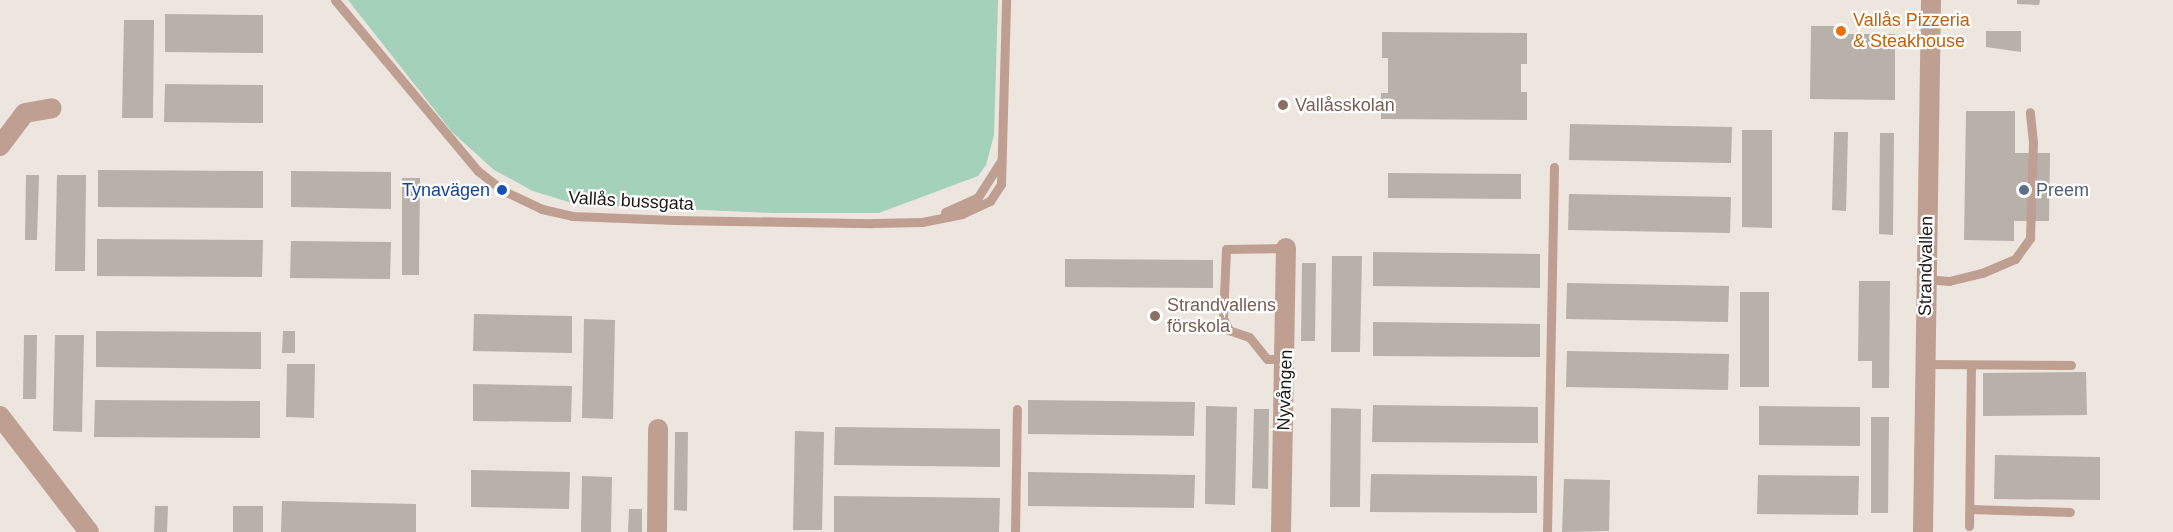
<!DOCTYPE html>
<meta charset="utf-8">
<style>
body{margin:0}
#map{position:relative;width:2173px;height:532px;overflow:hidden;background:#ede6de;font-family:Arial,sans-serif}
div>[style]{position:absolute}
[style*='--x']{left:calc(var(--x)*1px);top:calc(var(--y)*1px);width:calc(var(--w)*1px);rotate:calc(var(--a)*1deg)}
.green>*{inset:0;background:#a4d1ba}
.building>*{inset:0;background:#b7b1a9}
.service>*{height:9px;margin:-4.5px;padding:0 4.5px;transform-origin:4.5px;border-radius:4.5px;background:#bf9f91}
.minor>*{height:20px;margin:-10px;padding:0 10px;transform-origin:10px;border-radius:10px;background:#bf9f91}
.dots>*{width:16px;height:16px;translate:-50% -50%;box-sizing:border-box;border:3px solid #fff;border-radius:50%}
span{translate:-50% -50%;white-space:nowrap;text-align:center;line-height:1.15;-webkit-text-stroke:4.5px #fff;paint-order:stroke}
.food-label{font-size:18px;color:#c56008}
.left{translate:0 -50%;text-align:left}
.education-label{font-size:18px;color:#785e54}
.transit-label{font-size:18px;color:#164399}
.right{translate:-100% -50%;text-align:right}
.service-label{font-size:18px;color:#4e5e75}
.street-label{font-size:18px;color:#1c1a17}
</style>
<div id="map">
<div class="green">
<i style="clip-path:polygon(348px 0,998px 0,994px 135px,986px 165px,978px 176px,879px 213px,772px 213px,575px 204px,533px 191px,494px 170px,452px 132px)"></i>
</div>
<div class="building">
<i style="clip-path:polygon(2017px 0,2040px 0,2039px 5px,2017px 4px)"></i>
<i style="clip-path:polygon(165px 14px,263px 15px,263px 53px,165px 52px)"></i>
<i style="clip-path:polygon(124px 20px,154px 20px,153px 118px,122px 118px)"></i>
<i style="clip-path:polygon(1811px 26px,1836px 26px,1836px 34px,1895px 34px,1895px 100px,1810px 99px)"></i>
<i style="clip-path:polygon(1986px 31px,2021px 31px,2021px 52px,1986px 47px)"></i>
<i style="clip-path:polygon(1382px 32px,1527px 33px,1527px 64px,1521px 64px,1521px 92px,1527px 92px,1527px 120px,1381px 119px,1381px 93px,1388px 93px,1388px 58px,1382px 58px)"></i>
<i style="clip-path:polygon(165px 84px,263px 85px,263px 123px,164px 122px)"></i>
<i style="clip-path:polygon(1966px 111px,2015px 111px,2015px 153px,2050px 153px,2049px 221px,2014px 221px,2014px 241px,1964px 240px)"></i>
<i style="clip-path:polygon(1570px 124px,1732px 127px,1731px 163px,1569px 160px)"></i>
<i style="clip-path:polygon(1742px 130px,1772px 130px,1772px 228px,1742px 227px)"></i>
<i style="clip-path:polygon(1834px 132px,1848px 132px,1846px 211px,1832px 210px)"></i>
<i style="clip-path:polygon(1880px 133px,1894px 133px,1893px 235px,1879px 234px)"></i>
<i style="clip-path:polygon(98px 170px,263px 171px,263px 208px,98px 207px)"></i>
<i style="clip-path:polygon(291px 171px,391px 172px,391px 209px,291px 207px)"></i>
<i style="clip-path:polygon(1388px 173px,1521px 174px,1521px 199px,1388px 198px)"></i>
<i style="clip-path:polygon(26px 175px,39px 175px,37px 240px,25px 240px)"></i>
<i style="clip-path:polygon(57px 175px,86px 175px,85px 271px,55px 271px)"></i>
<i style="clip-path:polygon(402px 178px,420px 178px,419px 275px,402px 275px)"></i>
<i style="clip-path:polygon(1569px 194px,1731px 197px,1730px 233px,1568px 230px)"></i>
<i style="clip-path:polygon(97px 239px,263px 240px,262px 277px,97px 276px)"></i>
<i style="clip-path:polygon(291px 241px,391px 242px,390px 279px,290px 278px)"></i>
<i style="clip-path:polygon(1373px 252px,1540px 254px,1540px 288px,1373px 286px)"></i>
<i style="clip-path:polygon(1332px 256px,1362px 256px,1360px 352px,1331px 352px)"></i>
<i style="clip-path:polygon(1065px 259px,1213px 260px,1213px 288px,1065px 287px)"></i>
<i style="clip-path:polygon(1302px 263px,1316px 263px,1315px 341px,1301px 341px)"></i>
<i style="clip-path:polygon(1859px 281px,1890px 281px,1889px 388px,1872px 388px,1872px 361px,1858px 361px)"></i>
<i style="clip-path:polygon(1567px 283px,1729px 286px,1728px 322px,1566px 319px)"></i>
<i style="clip-path:polygon(1740px 292px,1769px 292px,1769px 387px,1740px 387px)"></i>
<i style="clip-path:polygon(474px 314px,572px 316px,572px 353px,473px 351px)"></i>
<i style="clip-path:polygon(584px 319px,615px 320px,613px 419px,582px 418px)"></i>
<i style="clip-path:polygon(1373px 322px,1540px 324px,1540px 357px,1373px 356px)"></i>
<i style="clip-path:polygon(96px 331px,261px 332px,261px 369px,96px 367px)"></i>
<i style="clip-path:polygon(283px 331px,295px 331px,295px 353px,282px 353px)"></i>
<i style="clip-path:polygon(24px 335px,37px 335px,36px 399px,23px 399px)"></i>
<i style="clip-path:polygon(55px 335px,84px 335px,82px 432px,53px 431px)"></i>
<i style="clip-path:polygon(1567px 351px,1729px 354px,1728px 390px,1566px 387px)"></i>
<i style="clip-path:polygon(287px 364px,315px 364px,314px 418px,286px 417px)"></i>
<i style="clip-path:polygon(2086px 372px,2087px 415px,1983px 416px,1983px 373px)"></i>
<i style="clip-path:polygon(473px 384px,572px 386px,571px 422px,473px 421px)"></i>
<i style="clip-path:polygon(95px 400px,260px 401px,260px 438px,94px 437px)"></i>
<i style="clip-path:polygon(1028px 400px,1195px 402px,1194px 436px,1028px 434px)"></i>
<i style="clip-path:polygon(1373px 405px,1538px 407px,1538px 443px,1372px 442px)"></i>
<i style="clip-path:polygon(1206px 406px,1237px 407px,1235px 505px,1205px 504px)"></i>
<i style="clip-path:polygon(1759px 406px,1860px 407px,1860px 446px,1759px 445px)"></i>
<i style="clip-path:polygon(1331px 408px,1361px 409px,1360px 507px,1330px 507px)"></i>
<i style="clip-path:polygon(1254px 409px,1269px 409px,1268px 489px,1252px 488px)"></i>
<i style="clip-path:polygon(1871px 417px,1889px 417px,1888px 513px,1871px 513px)"></i>
<i style="clip-path:polygon(835px 427px,1000px 429px,1000px 467px,834px 465px)"></i>
<i style="clip-path:polygon(795px 431px,824px 432px,822px 530px,793px 530px)"></i>
<i style="clip-path:polygon(675px 432px,688px 432px,687px 511px,674px 510px)"></i>
<i style="clip-path:polygon(1995px 455px,2100px 457px,2100px 500px,1994px 499px)"></i>
<i style="clip-path:polygon(471px 470px,570px 472px,569px 509px,471px 507px)"></i>
<i style="clip-path:polygon(1028px 472px,1195px 475px,1194px 508px,1028px 506px)"></i>
<i style="clip-path:polygon(1371px 474px,1537px 476px,1537px 513px,1370px 512px)"></i>
<i style="clip-path:polygon(1758px 475px,1859px 476px,1858px 515px,1757px 514px)"></i>
<i style="clip-path:polygon(582px 476px,612px 477px,611px 532px,581px 532px)"></i>
<i style="clip-path:polygon(1564px 479px,1610px 480px,1609px 531px,1562px 532px)"></i>
<i style="clip-path:polygon(834px 496px,1000px 498px,999px 532px,834px 532px)"></i>
<i style="clip-path:polygon(282px 501px,416px 504px,416px 532px,281px 532px)"></i>
<i style="clip-path:polygon(155px 506px,168px 506px,167px 532px,154px 532px)"></i>
<i style="clip-path:polygon(233px 506px,263px 506px,263px 532px,233px 532px)"></i>
<i style="clip-path:polygon(629px 509px,642px 509px,642px 532px,628px 532px)"></i>
</div>
<div class="service">
<i style="--x:335;--y:0;--w:223;--a:50.1"></i>
<i style="--x:478;--y:171;--w:31;--a:38"></i>
<i style="--x:502;--y:190;--w:44;--a:25.4"></i>
<i style="--x:542;--y:209;--w:31;--a:13"></i>
<i style="--x:572;--y:216;--w:102;--a:2.2"></i>
<i style="--x:674;--y:220;--w:199;--a:0.9"></i>
<i style="--x:873;--y:223;--w:49;--a:-1.2"></i>
<i style="--x:922;--y:222;--w:41;--a:-11.3"></i>
<i style="--x:962;--y:214;--w:31;--a:-25"></i>
<i style="--x:990;--y:201;--w:20;--a:-57"></i>
<i style="--x:1001;--y:184;--w:184;--a:-88.4"></i>
<i style="--x:945;--y:212;--w:36;--a:-24"></i>
<i style="--x:978;--y:197;--w:43;--a:-57.4"></i>
<i style="--x:1925;--y:279;--w:24;--a:5"></i>
<i style="--x:1949;--y:281;--w:34;--a:-14"></i>
<i style="--x:1982;--y:273;--w:36;--a:-23"></i>
<i style="--x:2015;--y:259;--w:26;--a:-54"></i>
<i style="--x:2030;--y:238;--w:96;--a:-88.2"></i>
<i style="--x:2033;--y:142;--w:30;--a:-96"></i>
<i style="--x:1286;--y:359;--w:19;--a:180"></i>
<i style="--x:1267;--y:359;--w:28;--a:-129"></i>
<i style="--x:1249;--y:337;--w:21;--a:-161"></i>
<i style="--x:1229;--y:330;--w:13;--a:-117"></i>
<i style="--x:1223;--y:318;--w:69;--a:-87.5"></i>
<i style="--x:1226;--y:249;--w:60;--a:-1"></i>
<i style="--x:1925;--y:364;--w:146;--a:0.4"></i>
<i style="--x:1970;--y:509;--w:100;--a:1.7"></i>
<i style="--x:1969;--y:526;--w:161;--a:-89.3"></i>
<i style="--x:1015;--y:532;--w:123;--a:-89.1"></i>
<i style="--x:1547;--y:532;--w:365;--a:-88.9"></i>
</div>
<div class="minor">
<i style="--x:0;--y:146;--w:41;--a:-52.9"></i>
<i style="--x:25;--y:113;--w:27;--a:-10"></i>
<i style="--x:0;--y:416;--w:146;--a:52.5"></i>
<i style="--x:657;--y:532;--w:103;--a:-89.4"></i>
<i style="--x:1281;--y:532;--w:284;--a:-89"></i>
<i style="--x:1923;--y:532;--w:532;--a:-89.14"></i>
</div>
<div class="dots">
<i style="left:1841px;top:31px;background:#e8710a"></i>
<i style="left:1283px;top:105px;background:#8d6e63"></i>
<i style="left:502px;top:190px;background:#1a4fb4"></i>
<i style="left:2024px;top:190px;background:#5c6f8a"></i>
<i style="left:1155px;top:316px;background:#8d6e63"></i>
</div>
<div class="food-label">
<span class="left" style="left:1853px;top:31px">Vallås Pizzeria<br>&amp; Steakhouse</span>
</div>
<div class="education-label">
<span class="left" style="left:1295px;top:105px">Vallåsskolan</span>
<span class="left" style="left:1167px;top:316px">Strandvallens<br>förskola</span>
</div>
<div class="transit-label">
<span class="right" style="left:490px;top:190px">Tynavägen</span>
</div>
<div class="service-label">
<span class="left" style="left:2036px;top:190px">Preem</span>
</div>
<div class="street-label">
<span style="left:631px;top:201px;rotate:3deg">Vallås bussgata</span>
<span style="left:1926px;top:266px;rotate:-89deg">Strandvallen</span>
<span style="left:1285px;top:390px;rotate:-88deg">Nyvången</span>
</div>
</div>
